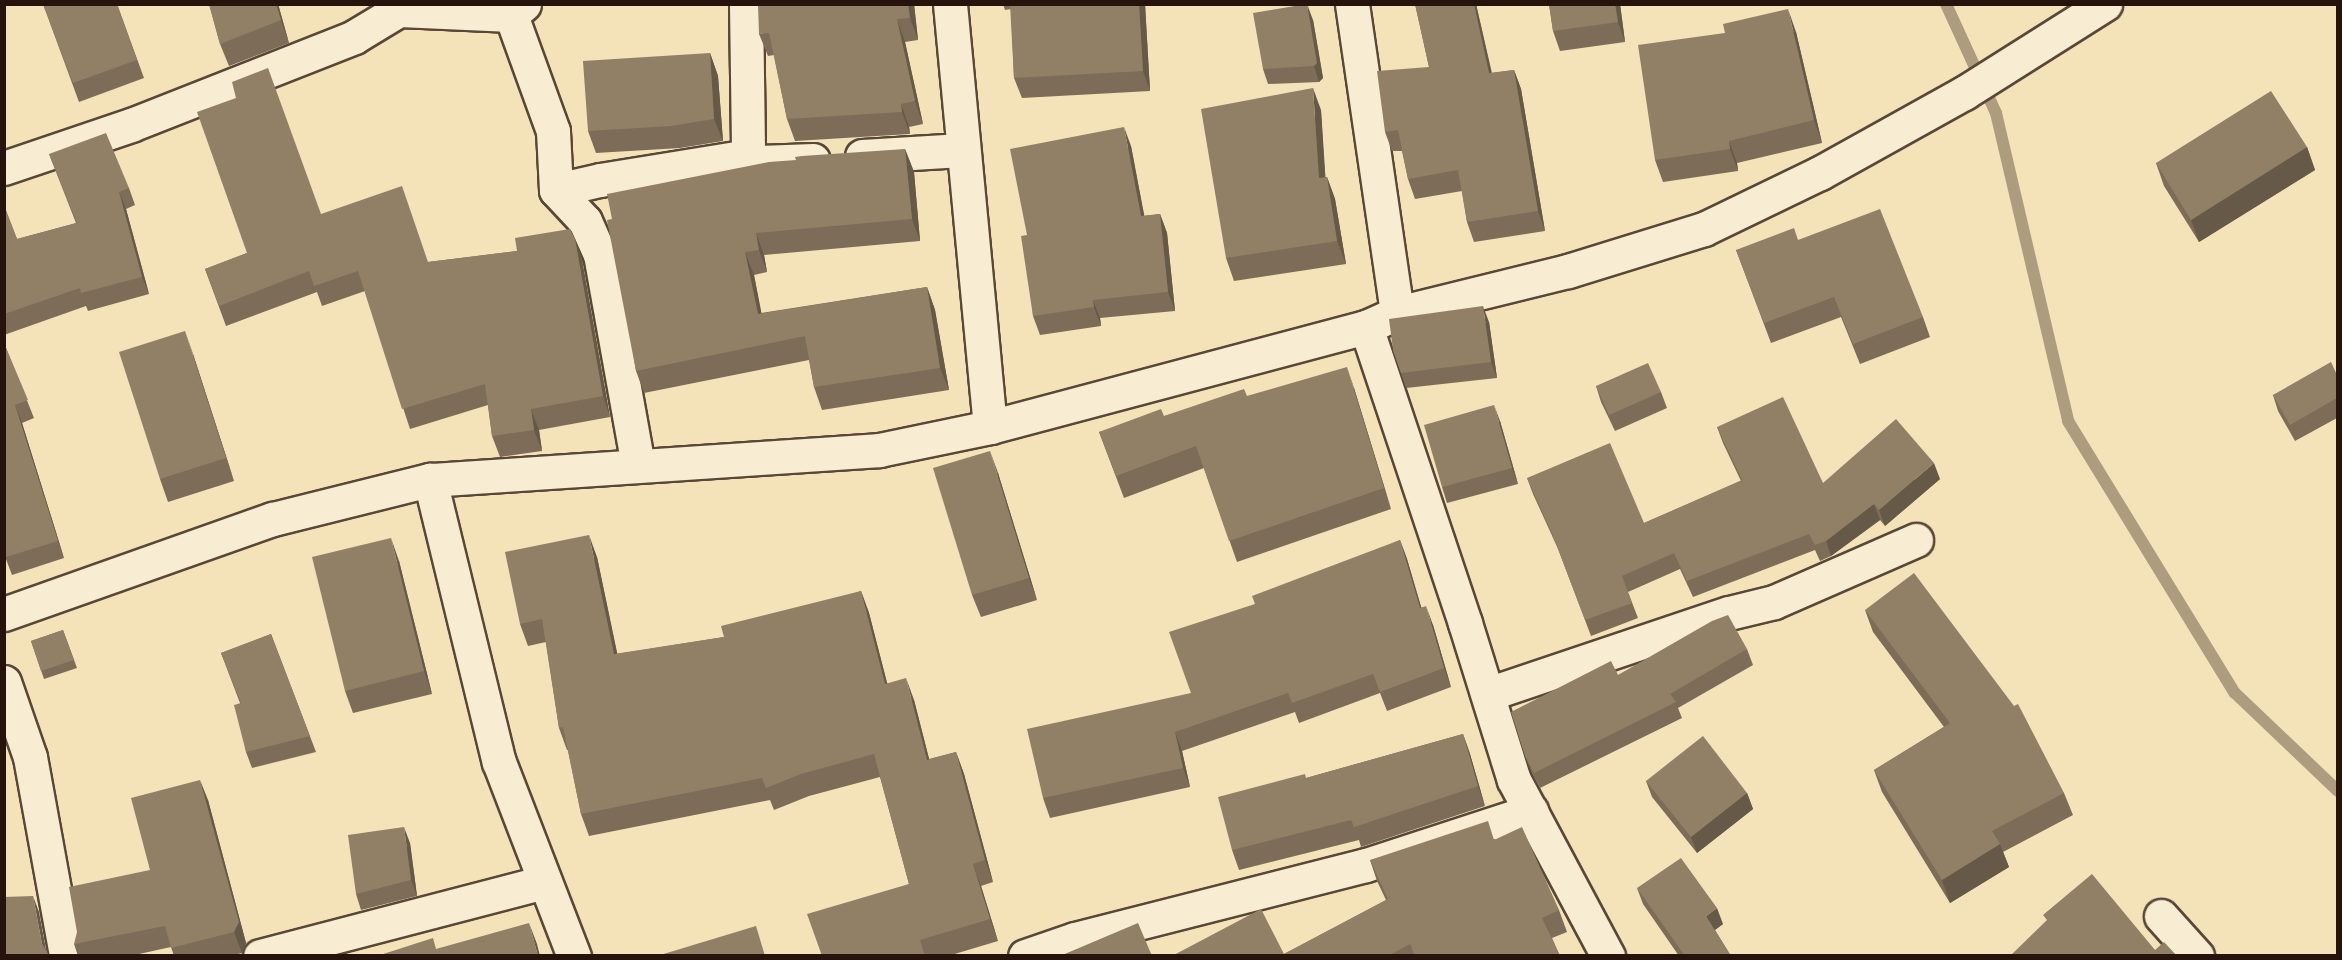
<!DOCTYPE html>
<style>
body{margin:0}
#map{position:relative;width:2342px;height:960px;overflow:hidden;background:#f4e2b9;font-family:"IM FELL English",serif}
div>[style]{position:absolute}
[style*='--x']{left:calc(var(--x)*1px);top:calc(var(--y)*1px);width:calc(var(--w)*1px);rotate:calc(var(--a)*1deg)}
.stream>*{height:12px;margin:-6px;padding:0 6px;transform-origin:6px;border-radius:6px;background:#ae9c7e}
.roads{filter:drop-shadow(2px 0 #594737) drop-shadow(-2px 0 #594737) drop-shadow(0 2px #594737) drop-shadow(0 -2px #594737)}
.street>*{height:33px;margin:-16.5px;padding:0 16.5px;transform-origin:16.5px;border-radius:16.5px;background:#f8ecd2}
.wall>*{inset:0;background:#7d6d58}
.shaded-wall>*{inset:0;background:#665947}
.building>*{inset:0;background:#917f66}
span{translate:-50% -50%;white-space:nowrap;text-align:center;line-height:1.15;-webkit-text-stroke:4.5px #f8ecd2;paint-order:stroke}
.frame{position:absolute;inset:0;border:6px solid #25130c;pointer-events:none}
</style>
<div id="map">
<div class="stream">
<i style="--x:1946;--y:4;--w:120;--a:65.4"></i>
<i style="--x:1996;--y:113;--w:316;--a:76.8"></i>
<i style="--x:2068;--y:421;--w:319;--a:58.5"></i>
<i style="--x:2235;--y:693;--w:142;--a:43.6"></i>
</div>
<div class="roads">
<div class="street">
<i style="--x:746;--y:4;--w:152;--a:89.2"></i>
<i style="--x:950;--y:4;--w:425;--a:84.6"></i>
<i style="--x:1352;--y:4;--w:312;--a:81.7"></i>
<i style="--x:511;--y:15;--w:123;--a:70.1"></i>
<i style="--x:553;--y:131;--w:59;--a:87.1"></i>
<i style="--x:556;--y:190;--w:42;--a:46.9"></i>
<i style="--x:585;--y:221;--w:36;--a:66"></i>
<i style="--x:600;--y:254;--w:215;--a:79.8"></i>
<i style="--x:862;--y:156;--w:100;--a:-3.4"></i>
<i style="--x:4;--y:168;--w:134;--a:-18.7"></i>
<i style="--x:131;--y:125;--w:240;--a:-21.5"></i>
<i style="--x:354;--y:37;--w:52;--a:-31"></i>
<i style="--x:399;--y:10;--w:112;--a:2.6"></i>
<i style="--x:511;--y:15;--w:17;--a:-40"></i>
<i style="--x:556;--y:190;--w:45;--a:-12.8"></i>
<i style="--x:600;--y:180;--w:150;--a:-9.2"></i>
<i style="--x:748;--y:156;--w:13;--a:29"></i>
<i style="--x:759;--y:162;--w:54;--a:-2.1"></i>
<i style="--x:1366;--y:327;--w:312;--a:71.5"></i>
<i style="--x:1465;--y:623;--w:164;--a:72.7"></i>
<i style="--x:1514;--y:780;--w:200;--a:61.9"></i>
<i style="--x:430;--y:480;--w:290;--a:76.3"></i>
<i style="--x:499;--y:762;--w:208;--a:68.9"></i>
<i style="--x:4;--y:614;--w:285;--a:-19.5"></i>
<i style="--x:273;--y:519;--w:162;--a:-14"></i>
<i style="--x:430;--y:480;--w:450;--a:-3.8"></i>
<i style="--x:879;--y:450;--w:113;--a:-11.7"></i>
<i style="--x:990;--y:427;--w:389;--a:-14.9"></i>
<i style="--x:1366;--y:327;--w:34;--a:-24"></i>
<i style="--x:1397;--y:313;--w:176;--a:-13.8"></i>
<i style="--x:1568;--y:271;--w:142;--a:-17.2"></i>
<i style="--x:1704;--y:229;--w:129;--a:-25.8"></i>
<i style="--x:1820;--y:173;--w:165;--a:-29.1"></i>
<i style="--x:1964;--y:93;--w:167;--a:-32.3"></i>
<i style="--x:4;--y:682;--w:79;--a:70.9"></i>
<i style="--x:30;--y:757;--w:202;--a:79.7"></i>
<i style="--x:1488;--y:694;--w:254;--a:-18.6"></i>
<i style="--x:1729;--y:613;--w:46;--a:-13.7"></i>
<i style="--x:1774;--y:602;--w:155;--a:-23.6"></i>
<i style="--x:2161;--y:916;--w:54;--a:48"></i>
<i style="--x:260;--y:956;--w:294;--a:-14.6"></i>
<i style="--x:1025;--y:956;--w:53;--a:-18.8"></i>
<i style="--x:1075;--y:939;--w:300;--a:-14.3"></i>
<i style="--x:1366;--y:865;--w:174;--a:-18.1"></i>
</div>
</div>
<div class="wall">
<i style="clip-path:polygon(43px 4px,117px 4px,144px 78px,79px 102px)"></i>
<i style="clip-path:polygon(209px 4px,278px 4px,289px 43px,229px 66px,220px 44px)"></i>
<i style="clip-path:polygon(914px 4px,918px 40px,905px 42px,923px 124px,909px 127px,910px 134px,795px 141px,787px 119px,774px 55px,768px 56px,759px 34px)"></i>
<i style="clip-path:polygon(1003px 4px,1145px 4px,1150px 91px,1022px 98px,1014px 78px,1011px 9px,1005px 10px)"></i>
<i style="clip-path:polygon(1415px 4px,1476px 4px,1492px 73px,1514px 70px,1521px 89px,1545px 231px,1474px 242px,1467px 222px,1462px 191px,1415px 199px,1408px 179px,1402px 151px,1392px 151px,1385px 132px,1429px 67px)"></i>
<i style="clip-path:polygon(1549px 4px,1620px 4px,1625px 42px,1560px 51px,1553px 31px)"></i>
<i style="clip-path:polygon(1313px 20px,1323px 78px,1319px 82px,1268px 84px,1263px 69px)"></i>
<i style="clip-path:polygon(1796px 32px,1822px 143px,1737px 163px,1738px 171px,1663px 182px,1655px 160px,1725px 33px)"></i>
<i style="clip-path:polygon(710px 53px,718px 76px,723px 141px,680px 148px,596px 153px,588px 131px)"></i>
<i style="clip-path:polygon(1321px 110px,1325px 177px,1327px 177px,1335px 199px,1346px 264px,1234px 281px,1226px 258px)"></i>
<i style="clip-path:polygon(1131px 146px,1144px 216px,1160px 214px,1167px 233px,1175px 311px,1100px 318px,1101px 326px,1040px 335px,1033px 316px,1027px 235px)"></i>
<i style="clip-path:polygon(2307px 147px,2315px 170px,2199px 242px,2164px 186px,2156px 163px)"></i>
<i style="clip-path:polygon(905px 149px,914px 172px,920px 241px,764px 255px,767px 272px,754px 275px,761px 313px,927px 287px,935px 310px,949px 390px,822px 410px,814px 387px,809px 360px,644px 393px,636px 371px,612px 219px)"></i>
<i style="clip-path:polygon(49px 154px,129px 188px,135px 205px,126px 209px,149px 294px,88px 311px,86px 306px,4px 335px,4px 205px,17px 239px,76px 223px)"></i>
<i style="clip-path:polygon(321px 214px,428px 262px,517px 251px,575px 239px,582px 260px,610px 417px,539px 430px,542px 451px,500px 457px,492px 436px,488px 405px,410px 429px,365px 291px,322px 306px,317px 292px,226px 326px,205px 269px,247px 253px)"></i>
<i style="clip-path:polygon(1798px 240px,1923px 317px,1930px 337px,1860px 364px,1841px 317px,1771px 343px,1736px 250px)"></i>
<i style="clip-path:polygon(1489px 322px,1497px 378px,1406px 388px,1393px 350px)"></i>
<i style="clip-path:polygon(4px 343px,34px 418px,22px 423px,64px 558px,12px 575px,4px 554px)"></i>
<i style="clip-path:polygon(193px 354px,234px 481px,168px 502px,160px 479px)"></i>
<i style="clip-path:polygon(2337px 375px,2337px 418px,2295px 441px,2278px 411px,2273px 395px)"></i>
<i style="clip-path:polygon(1596px 386px,1661px 392px,1667px 408px,1615px 431px,1601px 402px)"></i>
<i style="clip-path:polygon(1354px 388px,1391px 509px,1237px 562px,1204px 468px,1124px 498px,1099px 432px,1247px 396px)"></i>
<i style="clip-path:polygon(1500px 421px,1518px 484px,1447px 503px,1442px 487px)"></i>
<i style="clip-path:polygon(1717px 427px,1823px 483px,1940px 479px,1885px 526px,1880px 520px,1831px 556px,1820px 561px,1815px 550px,1693px 597px,1680px 569px,1628px 592px,1638px 618px,1591px 636px,1559px 551px,1533px 494px,1527px 478px,1644px 523px,1741px 481px,1723px 443px)"></i>
<i style="clip-path:polygon(998px 473px,1037px 600px,981px 617px,972px 595px)"></i>
<i style="clip-path:polygon(1400px 540px,1407px 559px,1421px 607px,1433px 625px,1451px 687px,1387px 711px,1380px 693px,1299px 723px,1295px 712px,1182px 751px,1190px 787px,1050px 818px,1043px 798px,1191px 693px,1255px 604px)"></i>
<i style="clip-path:polygon(597px 557px,617px 654px,724px 637px,861px 591px,869px 613px,887px 683px,914px 700px,929px 759px,956px 752px,964px 774px,993px 882px,981px 886px,998px 941px,948px 956px,822px 956px,909px 884px,880px 777px,809px 796px,774px 810px,770px 800px,589px 836px,581px 814px,568px 750px,567px 750px,559px 728px,546px 642px,528px 646px,520px 624px)"></i>
<i style="clip-path:polygon(399px 561px,432px 694px,353px 713px,345px 691px)"></i>
<i style="clip-path:polygon(1865px 610px,2064px 793px,2073px 815px,2003px 852px,2009px 867px,1950px 903px,1882px 792px,1874px 770px,1944px 727px,1873px 632px)"></i>
<i style="clip-path:polygon(63px 630px,77px 668px,44px 679px,31px 641px)"></i>
<i style="clip-path:polygon(271px 634px,316px 752px,252px 768px,246px 752px,240px 703px,221px 653px)"></i>
<i style="clip-path:polygon(1747px 649px,1753px 665px,1678px 708px,1682px 718px,1540px 788px,1531px 771px,1525px 756px,1618px 675px)"></i>
<i style="clip-path:polygon(1463px 734px,1470px 754px,1485px 806px,1361px 847px,1359px 840px,1239px 870px,1232px 850px,1306px 778px)"></i>
<i style="clip-path:polygon(1646px 781px,1747px 793px,1753px 809px,1697px 853px,1652px 797px)"></i>
<i style="clip-path:polygon(208px 800px,246px 943px,242px 953px,231px 956px,174px 956px,171px 947px,130px 956px,78px 956px,74px 944px,150px 870px)"></i>
<i style="clip-path:polygon(1495px 839px,1559px 910px,1567px 932px,1552px 938px,1560px 956px,1172px 956px,1284px 954px,1386px 900px,1377px 881px,1370px 860px)"></i>
<i style="clip-path:polygon(410px 843px,417px 896px,361px 910px,356px 894px)"></i>
<i style="clip-path:polygon(1637px 888px,1723px 924px,1715px 930px,1731px 956px,1679px 956px,1643px 904px)"></i>
</div>
<div class="shaded-wall">
<i style="clip-path:polygon(276px 4px,278px 4px,289px 43px,281px 20px)"></i>
<i style="clip-path:polygon(908px 4px,914px 4px,918px 40px,910px 18px)"></i>
<i style="clip-path:polygon(1139px 4px,1145px 4px,1150px 91px,1143px 71px)"></i>
<i style="clip-path:polygon(1307px 4px,1313px 20px,1323px 78px,1319px 82px,1314px 66px)"></i>
<i style="clip-path:polygon(1474px 4px,1476px 4px,1496px 93px,1489px 73px)"></i>
<i style="clip-path:polygon(1615px 4px,1620px 4px,1625px 42px,1618px 22px)"></i>
<i style="clip-path:polygon(1788px 9px,1796px 32px,1822px 143px,1814px 120px)"></i>
<i style="clip-path:polygon(897px 19px,905px 42px,923px 124px,915px 101px)"></i>
<i style="clip-path:polygon(710px 53px,718px 76px,723px 141px,714px 119px)"></i>
<i style="clip-path:polygon(1514px 70px,1521px 89px,1545px 231px,1538px 211px)"></i>
<i style="clip-path:polygon(1313px 88px,1321px 110px,1327px 201px,1319px 178px)"></i>
<i style="clip-path:polygon(901px 104px,909px 127px,910px 134px,902px 112px)"></i>
<i style="clip-path:polygon(1124px 127px,1131px 146px,1148px 235px,1141px 216px)"></i>
<i style="clip-path:polygon(1729px 141px,1737px 163px,1738px 171px,1730px 149px)"></i>
<i style="clip-path:polygon(2307px 147px,2315px 170px,2199px 242px,2191px 220px)"></i>
<i style="clip-path:polygon(905px 149px,914px 172px,920px 241px,912px 219px)"></i>
<i style="clip-path:polygon(1327px 177px,1335px 199px,1346px 264px,1337px 241px)"></i>
<i style="clip-path:polygon(119px 192px,126px 209px,149px 294px,142px 277px)"></i>
<i style="clip-path:polygon(1160px 214px,1167px 233px,1175px 311px,1168px 292px)"></i>
<i style="clip-path:polygon(756px 233px,764px 255px,767px 272px,759px 250px)"></i>
<i style="clip-path:polygon(575px 239px,582px 260px,610px 417px,603px 396px)"></i>
<i style="clip-path:polygon(745px 252px,754px 275px,766px 336px,758px 314px)"></i>
<i style="clip-path:polygon(927px 287px,935px 310px,949px 390px,940px 368px)"></i>
<i style="clip-path:polygon(1093px 300px,1100px 318px,1101px 326px,1094px 307px)"></i>
<i style="clip-path:polygon(1483px 306px,1489px 322px,1497px 378px,1491px 362px)"></i>
<i style="clip-path:polygon(185px 331px,193px 354px,234px 481px,226px 458px)"></i>
<i style="clip-path:polygon(1347px 367px,1354px 388px,1391px 509px,1384px 488px)"></i>
<i style="clip-path:polygon(15px 405px,22px 423px,64px 558px,58px 541px)"></i>
<i style="clip-path:polygon(1494px 405px,1500px 421px,1518px 484px,1512px 468px)"></i>
<i style="clip-path:polygon(531px 409px,539px 430px,542px 451px,534px 430px)"></i>
<i style="clip-path:polygon(990px 451px,998px 473px,1037px 600px,1029px 578px)"></i>
<i style="clip-path:polygon(1934px 463px,1940px 479px,1885px 526px,1879px 510px)"></i>
<i style="clip-path:polygon(1874px 504px,1880px 520px,1831px 556px,1826px 541px)"></i>
<i style="clip-path:polygon(589px 535px,597px 557px,622px 676px,614px 654px)"></i>
<i style="clip-path:polygon(391px 538px,399px 561px,432px 694px,424px 671px)"></i>
<i style="clip-path:polygon(1400px 540px,1407px 559px,1427px 627px,1420px 608px)"></i>
<i style="clip-path:polygon(861px 591px,869px 613px,893px 706px,885px 684px)"></i>
<i style="clip-path:polygon(1426px 606px,1433px 625px,1451px 687px,1444px 668px)"></i>
<i style="clip-path:polygon(906px 678px,914px 700px,935px 782px,927px 760px)"></i>
<i style="clip-path:polygon(1175px 732px,1182px 751px,1190px 787px,1183px 768px)"></i>
<i style="clip-path:polygon(1463px 734px,1470px 754px,1485px 806px,1478px 786px)"></i>
<i style="clip-path:polygon(956px 752px,964px 774px,993px 882px,985px 860px)"></i>
<i style="clip-path:polygon(200px 780px,208px 800px,246px 943px,242px 953px,234px 932px)"></i>
<i style="clip-path:polygon(1747px 793px,1753px 809px,1697px 853px,1691px 837px)"></i>
<i style="clip-path:polygon(404px 827px,410px 843px,417px 896px,411px 880px)"></i>
<i style="clip-path:polygon(2000px 844px,2009px 867px,1950px 903px,1942px 880px)"></i>
<i style="clip-path:polygon(973px 864px,981px 886px,998px 941px,990px 919px)"></i>
<i style="clip-path:polygon(33px 896px,39px 912px,47px 955px,42px 944px)"></i>
<i style="clip-path:polygon(1717px 908px,1723px 924px,1712px 932px,1706px 916px)"></i>
<i style="clip-path:polygon(529px 923px,537px 944px,540px 956px,538px 956px)"></i>
</div>
<div class="building">
<i style="clip-path:polygon(43px 4px,117px 4px,137px 60px,73px 83px)"></i>
<i style="clip-path:polygon(209px 4px,276px 4px,281px 20px,220px 44px)"></i>
<i style="clip-path:polygon(758px 4px,908px 4px,910px 18px,897px 19px,915px 101px,901px 104px,902px 112px,787px 119px,769px 33px,759px 34px)"></i>
<i style="clip-path:polygon(1010px 4px,1139px 4px,1143px 71px,1014px 78px)"></i>
<i style="clip-path:polygon(1307px 4px,1317px 63px,1314px 66px,1263px 69px,1253px 13px)"></i>
<i style="clip-path:polygon(1415px 4px,1474px 4px,1489px 73px,1514px 70px,1538px 211px,1467px 222px,1458px 170px,1408px 179px,1398px 130px,1385px 132px,1377px 71px,1429px 67px)"></i>
<i style="clip-path:polygon(1549px 4px,1615px 4px,1618px 22px,1553px 31px)"></i>
<i style="clip-path:polygon(1788px 9px,1814px 120px,1729px 141px,1730px 149px,1655px 160px,1638px 45px,1725px 33px,1723px 24px)"></i>
<i style="clip-path:polygon(710px 53px,714px 119px,671px 126px,588px 131px,583px 61px)"></i>
<i style="clip-path:polygon(268px 68px,321px 214px,402px 186px,428px 262px,517px 251px,515px 238px,570px 229px,575px 239px,603px 396px,531px 409px,534px 430px,492px 436px,485px 384px,402px 409px,358px 271px,314px 286px,309px 271px,219px 306px,205px 269px,247px 253px,197px 112px,236px 98px,232px 82px)"></i>
<i style="clip-path:polygon(1313px 88px,1319px 178px,1327px 177px,1337px 241px,1226px 258px,1201px 109px)"></i>
<i style="clip-path:polygon(2271px 91px,2307px 147px,2191px 220px,2156px 163px)"></i>
<i style="clip-path:polygon(1124px 127px,1141px 216px,1160px 214px,1168px 292px,1093px 300px,1094px 307px,1033px 316px,1021px 236px,1027px 235px,1010px 149px)"></i>
<i style="clip-path:polygon(106px 133px,129px 188px,119px 192px,142px 277px,81px 293px,80px 288px,4px 314px,4px 206px,17px 239px,77px 223px,49px 154px)"></i>
<i style="clip-path:polygon(905px 149px,912px 219px,756px 233px,759px 250px,745px 252px,758px 314px,927px 287px,940px 368px,814px 387px,805px 336px,636px 371px,607px 220px,612px 219px,607px 194px,769px 162px,796px 160px,795px 157px,802px 156px)"></i>
<i style="clip-path:polygon(1880px 209px,1923px 317px,1853px 344px,1834px 297px,1764px 323px,1736px 250px,1794px 228px,1798px 240px)"></i>
<i style="clip-path:polygon(1483px 306px,1491px 362px,1401px 373px,1393px 350px,1389px 319px)"></i>
<i style="clip-path:polygon(185px 331px,226px 458px,160px 479px,119px 352px)"></i>
<i style="clip-path:polygon(4px 343px,28px 400px,15px 405px,58px 541px,6px 557px,4px 554px)"></i>
<i style="clip-path:polygon(2331px 362px,2337px 375px,2337px 398px,2290px 425px,2273px 395px)"></i>
<i style="clip-path:polygon(1648px 363px,1661px 392px,1609px 415px,1596px 386px)"></i>
<i style="clip-path:polygon(1347px 367px,1384px 488px,1229px 541px,1196px 446px,1116px 476px,1099px 432px,1161px 409px,1164px 416px,1244px 389px,1247px 396px)"></i>
<i style="clip-path:polygon(1783px 397px,1823px 483px,1896px 419px,1934px 463px,1879px 510px,1874px 504px,1826px 541px,1815px 545px,1809px 534px,1687px 581px,1674px 553px,1622px 576px,1632px 603px,1585px 620px,1553px 536px,1527px 478px,1610px 443px,1644px 523px,1742px 480px,1717px 427px)"></i>
<i style="clip-path:polygon(1494px 405px,1512px 468px,1442px 487px,1424px 425px)"></i>
<i style="clip-path:polygon(990px 451px,1029px 578px,972px 595px,933px 468px)"></i>
<i style="clip-path:polygon(589px 535px,614px 654px,724px 637px,721px 626px,861px 591px,885px 684px,906px 678px,927px 760px,956px 752px,985px 860px,973px 864px,990px 919px,920px 940px,925px 956px,822px 956px,807px 914px,909px 884px,874px 754px,801px 774px,766px 788px,762px 778px,581px 814px,563px 727px,559px 728px,542px 619px,520px 624px,505px 552px)"></i>
<i style="clip-path:polygon(391px 538px,424px 671px,345px 691px,312px 557px)"></i>
<i style="clip-path:polygon(1400px 540px,1420px 608px,1426px 606px,1444px 668px,1380px 692px,1373px 674px,1292px 703px,1288px 693px,1175px 732px,1183px 768px,1043px 798px,1027px 729px,1191px 693px,1169px 632px,1255px 604px,1252px 596px)"></i>
<i style="clip-path:polygon(1914px 573px,2014px 706px,2018px 704px,2064px 793px,1992px 831px,2000px 844px,1942px 880px,1874px 770px,1950px 723px,1865px 610px)"></i>
<i style="clip-path:polygon(1728px 615px,1747px 649px,1670px 694px,1676px 702px,1534px 773px,1525px 756px,1511px 712px,1611px 661px,1618px 675px,1712px 621px)"></i>
<i style="clip-path:polygon(63px 630px,74px 660px,41px 671px,31px 641px)"></i>
<i style="clip-path:polygon(271px 634px,310px 736px,246px 752px,234px 705px,241px 703px,221px 653px)"></i>
<i style="clip-path:polygon(1463px 734px,1478px 786px,1354px 827px,1351px 820px,1232px 850px,1218px 797px,1305px 774px,1306px 778px)"></i>
<i style="clip-path:polygon(1703px 736px,1747px 793px,1691px 837px,1646px 781px)"></i>
<i style="clip-path:polygon(200px 780px,239px 922px,234px 932px,171px 948px,165px 926px,74px 944px,77px 932px,69px 887px,150px 870px,131px 798px)"></i>
<i style="clip-path:polygon(1488px 821px,1494px 840px,1522px 827px,1559px 910px,1542px 918px,1560px 956px,1415px 956px,1410px 944px,1388px 956px,1172px 956px,1261px 909px,1284px 954px,1388px 899px,1370px 860px)"></i>
<i style="clip-path:polygon(404px 827px,411px 880px,356px 894px,348px 835px)"></i>
<i style="clip-path:polygon(1681px 858px,1717px 908px,1706px 916px,1731px 956px,1685px 956px,1637px 888px)"></i>
<i style="clip-path:polygon(2092px 874px,2155px 950px,2164px 942px,2177px 956px,2010px 956px,2047px 920px,2043px 915px)"></i>
<i style="clip-path:polygon(33px 896px,42px 944px,49px 955px,44px 956px,4px 956px,4px 897px)"></i>
<i style="clip-path:polygon(529px 923px,538px 956px,377px 956px,433px 938px,436px 949px)"></i>
<i style="clip-path:polygon(1138px 923px,1152px 956px,1060px 956px)"></i>
<i style="clip-path:polygon(756px 926px,765px 956px,657px 956px)"></i>
</div>
<div class="frame"></div>
</div>
